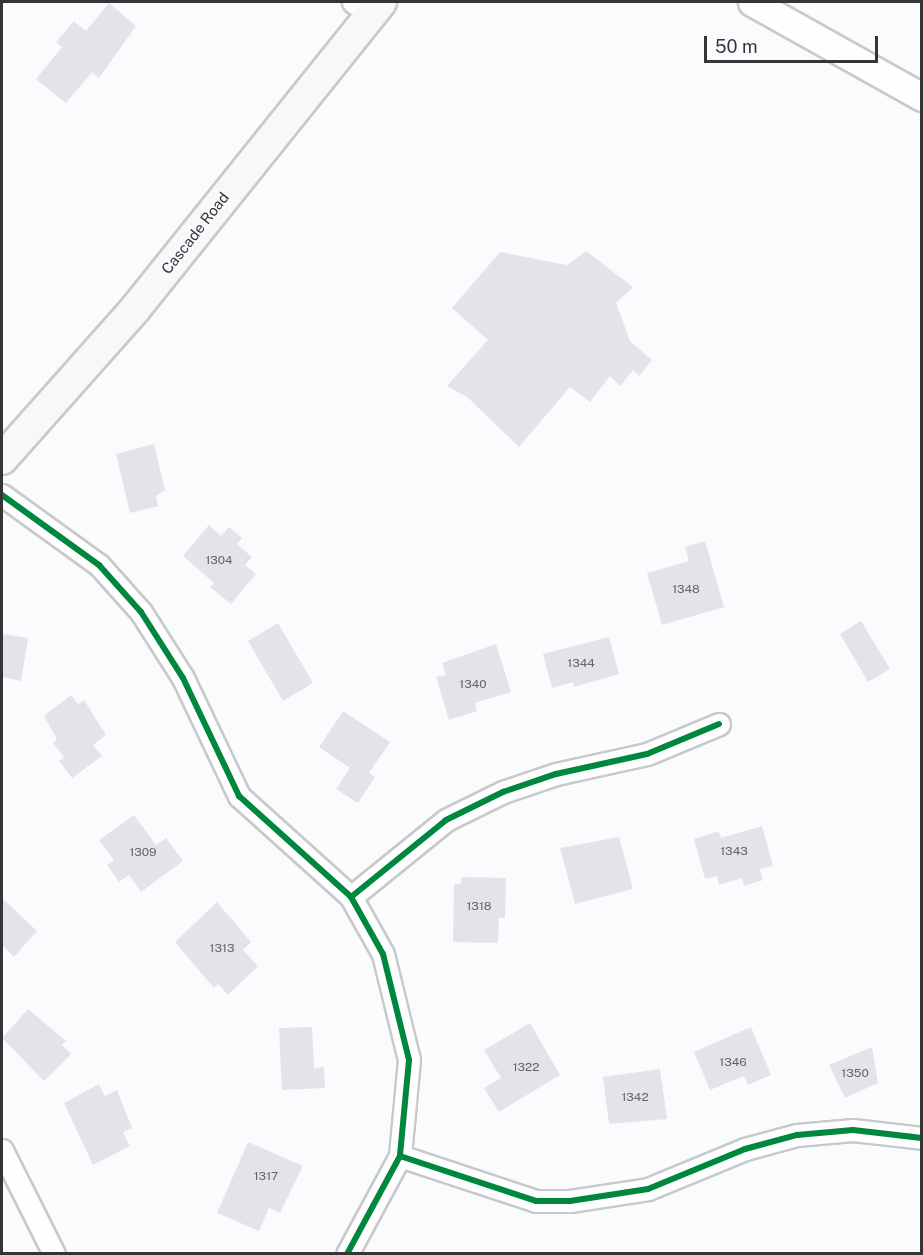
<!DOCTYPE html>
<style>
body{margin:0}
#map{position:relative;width:923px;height:1255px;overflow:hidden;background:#fafbfd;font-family:"Public Sans",sans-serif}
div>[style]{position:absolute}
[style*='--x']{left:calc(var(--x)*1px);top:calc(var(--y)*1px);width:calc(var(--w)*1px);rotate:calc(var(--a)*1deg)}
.building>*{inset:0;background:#e3e4ea}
.roads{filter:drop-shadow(2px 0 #c8c9cb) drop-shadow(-2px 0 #c8c9cb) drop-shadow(0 2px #c8c9cb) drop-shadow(0 -2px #c8c9cb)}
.minor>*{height:21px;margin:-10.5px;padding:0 10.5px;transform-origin:10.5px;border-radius:10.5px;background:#fefeff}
.tertiary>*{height:27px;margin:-13.5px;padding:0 13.5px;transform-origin:13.5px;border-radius:13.5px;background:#fefeff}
.secondary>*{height:30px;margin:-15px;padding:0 15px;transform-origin:15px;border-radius:15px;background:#f7f9f8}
.cycleway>*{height:6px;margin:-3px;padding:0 3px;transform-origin:3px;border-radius:3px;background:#00873e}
span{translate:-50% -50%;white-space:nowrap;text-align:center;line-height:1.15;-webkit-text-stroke:5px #f9fafe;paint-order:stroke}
.number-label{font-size:12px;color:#636466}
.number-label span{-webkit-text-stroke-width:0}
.street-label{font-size:15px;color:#353537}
.frame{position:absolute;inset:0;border:3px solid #353537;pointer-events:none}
.scale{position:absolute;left:704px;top:36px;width:174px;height:27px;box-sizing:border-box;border:3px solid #353537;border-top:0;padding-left:8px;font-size:18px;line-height:21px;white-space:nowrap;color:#353537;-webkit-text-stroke:4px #f9fafe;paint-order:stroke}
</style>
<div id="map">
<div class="building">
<i style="clip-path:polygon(109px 3px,136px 26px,99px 78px,92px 72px,66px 103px,36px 79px,62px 47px,56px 42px,74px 21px,86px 31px)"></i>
<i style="clip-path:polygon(586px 251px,633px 287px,616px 303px,630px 341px,652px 360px,639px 376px,633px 370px,620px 386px,610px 376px,590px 402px,570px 387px,519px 447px,467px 397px,447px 386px,488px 340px,452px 308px,500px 252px,567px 265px)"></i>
<i style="clip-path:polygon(154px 444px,165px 490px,156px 496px,158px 506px,130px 513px,116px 454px)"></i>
<i style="clip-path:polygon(209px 525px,221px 536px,229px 527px,242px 538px,237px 544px,252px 557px,245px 565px,256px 574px,231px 604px,210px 587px,214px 583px,183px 556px)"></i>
<i style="clip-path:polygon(705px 541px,724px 607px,662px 625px,647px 573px,689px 561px,685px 547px)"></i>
<i style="clip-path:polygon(861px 621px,890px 669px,868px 682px,840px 634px)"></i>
<i style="clip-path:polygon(278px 623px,313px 683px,283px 701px,248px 641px)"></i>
<i style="clip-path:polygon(2px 634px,28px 638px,21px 681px,2px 677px)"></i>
<i style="clip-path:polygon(609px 637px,619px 674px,574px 687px,573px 682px,552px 688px,543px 654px)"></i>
<i style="clip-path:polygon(496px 644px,511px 692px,475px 703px,477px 711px,449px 720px,436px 677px,446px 675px,442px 663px)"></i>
<i style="clip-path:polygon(71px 695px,78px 704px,84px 700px,106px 735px,93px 745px,102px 756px,72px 778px,59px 761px,64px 757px,53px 743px,57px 739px,44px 716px)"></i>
<i style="clip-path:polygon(343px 711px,390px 742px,369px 773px,375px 777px,358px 803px,336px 789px,350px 768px,319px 747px)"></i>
<i style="clip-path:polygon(134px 815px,156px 845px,166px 838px,183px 861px,141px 892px,129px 875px,119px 882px,107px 865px,114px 860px,99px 840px)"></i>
<i style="clip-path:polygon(762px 826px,773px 866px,760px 869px,763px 880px,744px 886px,742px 878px,719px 885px,717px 876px,705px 879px,694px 839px,719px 831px,721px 838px)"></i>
<i style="clip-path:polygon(619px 837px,633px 889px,575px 904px,560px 848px)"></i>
<i style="clip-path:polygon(461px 877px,506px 878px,505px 918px,499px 918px,498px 943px,453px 942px,454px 884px,461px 884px)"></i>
<i style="clip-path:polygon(2px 898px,37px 931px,14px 957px,2px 945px)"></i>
<i style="clip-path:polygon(217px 902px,251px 942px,243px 950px,258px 966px,228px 995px,218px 984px,214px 988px,175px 942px)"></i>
<i style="clip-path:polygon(28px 1009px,66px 1041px,62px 1045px,71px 1054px,44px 1081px,2px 1038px)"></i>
<i style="clip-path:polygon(530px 1023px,560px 1075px,499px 1112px,484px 1088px,501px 1078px,484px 1050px)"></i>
<i style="clip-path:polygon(312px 1027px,314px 1068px,324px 1067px,325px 1088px,282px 1090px,279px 1028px)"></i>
<i style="clip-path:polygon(751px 1027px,771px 1075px,748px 1085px,744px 1076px,710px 1090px,694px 1052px)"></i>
<i style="clip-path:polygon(872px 1047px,878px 1083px,845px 1098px,829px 1065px)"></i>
<i style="clip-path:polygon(660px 1069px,667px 1119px,609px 1124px,603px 1077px)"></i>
<i style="clip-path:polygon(99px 1084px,105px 1096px,117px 1090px,132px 1128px,123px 1132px,130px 1146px,93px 1165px,64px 1103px)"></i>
<i style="clip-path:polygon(248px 1142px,303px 1166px,280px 1213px,269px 1208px,259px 1231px,217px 1213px)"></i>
</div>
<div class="roads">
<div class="minor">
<i style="--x:353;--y:2;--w:21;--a:35"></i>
<i style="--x:2;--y:495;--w:120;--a:35.8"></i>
<i style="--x:99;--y:565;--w:63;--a:48.2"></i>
<i style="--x:141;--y:612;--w:78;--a:57.5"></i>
<i style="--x:183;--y:678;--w:131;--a:64.6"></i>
<i style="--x:239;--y:796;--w:151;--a:42"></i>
<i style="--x:351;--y:897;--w:65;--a:60.7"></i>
<i style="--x:383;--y:954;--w:109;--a:76.2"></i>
<i style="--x:409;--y:1060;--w:96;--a:95.4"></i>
<i style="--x:400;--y:1156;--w:111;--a:118.4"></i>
<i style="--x:351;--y:897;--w:122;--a:-39"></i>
<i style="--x:446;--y:820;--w:64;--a:-26.2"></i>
<i style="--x:503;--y:792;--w:56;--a:-18.8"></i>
<i style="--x:556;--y:774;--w:93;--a:-12.4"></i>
<i style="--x:647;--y:754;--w:78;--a:-22.6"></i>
<i style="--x:2;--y:1150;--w:116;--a:63.4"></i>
<i style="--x:400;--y:1156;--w:143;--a:18.3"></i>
<i style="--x:536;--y:1201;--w:34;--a:0"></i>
<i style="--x:570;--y:1201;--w:79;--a:-8.7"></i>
<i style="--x:648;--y:1189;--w:105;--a:-22.4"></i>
<i style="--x:745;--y:1149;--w:54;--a:-15.1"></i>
<i style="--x:797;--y:1135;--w:56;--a:-5.1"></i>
<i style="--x:853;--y:1130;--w:69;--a:6.6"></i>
</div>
<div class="tertiary">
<i style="--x:752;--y:2;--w:195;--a:29.2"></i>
</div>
<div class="secondary">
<i style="--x:2;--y:459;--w:202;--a:-48.4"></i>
<i style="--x:136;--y:308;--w:392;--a:-51.3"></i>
</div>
</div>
<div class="cycleway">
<i style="--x:2;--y:495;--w:120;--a:35.8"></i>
<i style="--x:99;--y:565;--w:63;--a:48.2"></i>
<i style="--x:141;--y:612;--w:78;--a:57.5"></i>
<i style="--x:183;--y:678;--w:131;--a:64.6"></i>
<i style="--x:239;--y:796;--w:151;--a:42"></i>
<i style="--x:351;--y:897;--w:65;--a:60.7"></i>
<i style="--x:383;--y:954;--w:109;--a:76.2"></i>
<i style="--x:409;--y:1060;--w:96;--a:95.4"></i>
<i style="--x:400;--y:1156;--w:111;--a:118.4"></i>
<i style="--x:351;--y:897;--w:122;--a:-39"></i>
<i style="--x:446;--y:820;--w:64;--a:-26.2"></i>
<i style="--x:503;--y:792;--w:56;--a:-18.8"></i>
<i style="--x:556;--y:774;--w:93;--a:-12.4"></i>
<i style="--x:647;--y:754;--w:78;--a:-22.6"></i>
<i style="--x:400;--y:1156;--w:143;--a:18.3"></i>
<i style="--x:536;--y:1201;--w:34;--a:0"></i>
<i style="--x:570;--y:1201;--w:79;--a:-8.7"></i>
<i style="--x:648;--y:1189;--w:105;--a:-22.4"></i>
<i style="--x:745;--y:1149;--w:54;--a:-15.1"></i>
<i style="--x:797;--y:1135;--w:56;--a:-5.1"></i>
<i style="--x:853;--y:1130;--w:69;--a:6.6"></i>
</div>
<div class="number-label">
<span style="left:219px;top:561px">1304</span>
<span style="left:686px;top:590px">1348</span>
<span style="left:581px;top:664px">1344</span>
<span style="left:473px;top:685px">1340</span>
<span style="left:734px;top:852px">1343</span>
<span style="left:143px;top:853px">1309</span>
<span style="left:479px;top:907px">1318</span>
<span style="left:222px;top:949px">1313</span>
<span style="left:733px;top:1063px">1346</span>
<span style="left:526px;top:1068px">1322</span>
<span style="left:855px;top:1074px">1350</span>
<span style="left:635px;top:1098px">1342</span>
<span style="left:266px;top:1177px">1317</span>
</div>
<div class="street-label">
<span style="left:195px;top:233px;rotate:-52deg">Cascade Road</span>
</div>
<div class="frame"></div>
<div class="scale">50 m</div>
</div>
